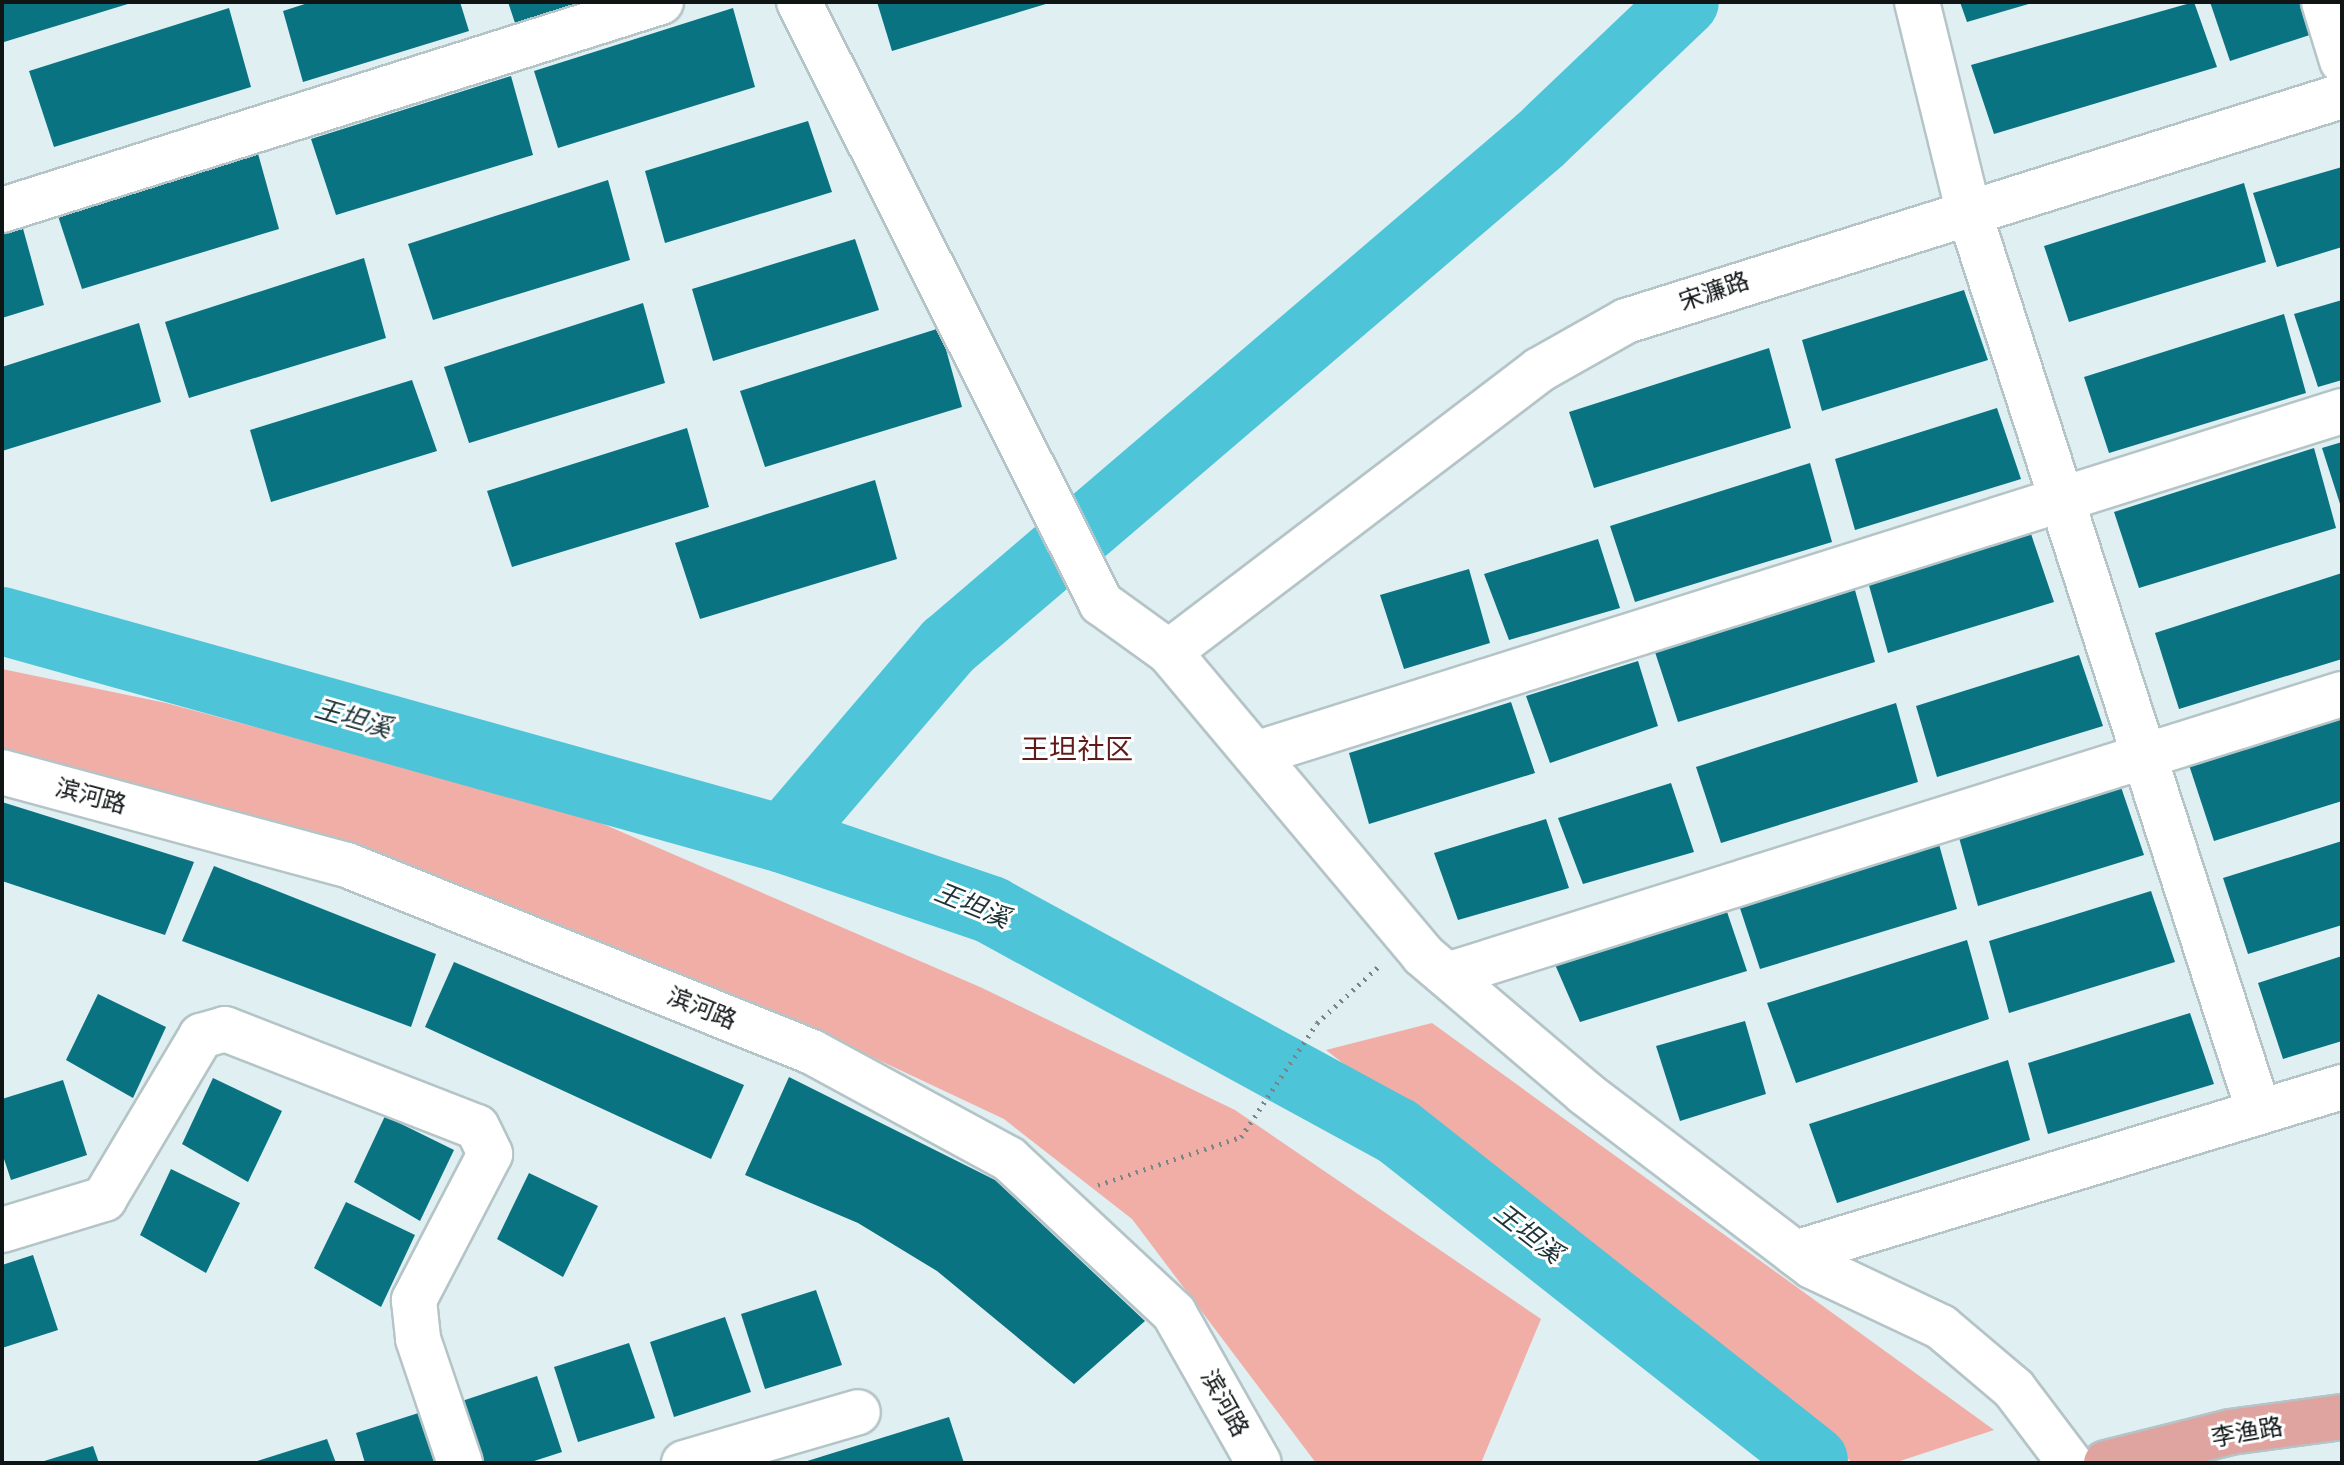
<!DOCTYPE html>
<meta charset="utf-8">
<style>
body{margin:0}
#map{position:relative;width:2344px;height:1465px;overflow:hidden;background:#dfeff2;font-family:Poppins,"Noto Sans SC",sans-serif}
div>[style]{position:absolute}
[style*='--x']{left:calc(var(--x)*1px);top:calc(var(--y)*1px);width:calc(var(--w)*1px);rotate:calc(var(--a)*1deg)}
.green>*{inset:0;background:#f1aea7}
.river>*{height:68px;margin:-34px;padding:0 34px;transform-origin:34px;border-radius:34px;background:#4dc4d8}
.building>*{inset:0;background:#097381}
.path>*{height:5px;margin-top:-2.5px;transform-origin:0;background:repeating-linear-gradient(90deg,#798486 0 2px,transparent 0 8px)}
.roads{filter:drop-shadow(2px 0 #b4c4c7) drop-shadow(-2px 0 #b4c4c7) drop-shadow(0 2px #b4c4c7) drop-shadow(0 -2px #b4c4c7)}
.minor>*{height:44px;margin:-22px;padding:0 22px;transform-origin:22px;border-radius:22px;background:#fff}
.major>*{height:44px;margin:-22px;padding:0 22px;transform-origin:22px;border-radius:22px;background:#e0a4a0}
span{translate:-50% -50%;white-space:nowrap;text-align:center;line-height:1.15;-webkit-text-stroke:6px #fff;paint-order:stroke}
.street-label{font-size:24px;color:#0f1415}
.water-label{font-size:26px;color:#1e3337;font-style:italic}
.quarter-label{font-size:28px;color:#5f1b19}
.frame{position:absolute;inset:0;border:4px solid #0f1415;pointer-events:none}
</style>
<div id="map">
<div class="green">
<i style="clip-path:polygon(2px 669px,166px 703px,587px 817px,980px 987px,1235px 1110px,1541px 1319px,1481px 1463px,1316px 1463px,1132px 1219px,1004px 1119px,817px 1031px,314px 832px,2px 754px)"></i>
<i style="clip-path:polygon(1432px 1023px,1994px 1430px,1894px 1463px,1853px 1463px,1326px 1050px)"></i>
</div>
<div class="river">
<i style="--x:2;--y:621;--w:811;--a:15.6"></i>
<i style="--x:783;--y:839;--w:220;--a:18.8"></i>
<i style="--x:991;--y:910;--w:462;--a:28.6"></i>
<i style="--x:1397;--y:1131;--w:531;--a:38.27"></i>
<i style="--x:783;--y:839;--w:254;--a:-49.5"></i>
<i style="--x:948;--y:646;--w:779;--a:-40.52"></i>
<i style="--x:1540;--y:140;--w:200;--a:-43.6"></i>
</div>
<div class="building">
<i style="clip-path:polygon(2px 2px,131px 2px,131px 3px,4px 42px)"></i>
<i style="clip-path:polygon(311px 2px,460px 2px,469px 31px,303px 82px,283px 11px)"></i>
<i style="clip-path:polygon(508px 2px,580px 2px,581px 3px,515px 23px)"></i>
<i style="clip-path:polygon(877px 2px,1049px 2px,1049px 3px,892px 51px)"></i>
<i style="clip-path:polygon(1960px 2px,2032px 2px,2032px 3px,1967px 22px)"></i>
<i style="clip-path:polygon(2194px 2px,2217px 67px,1994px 134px,1971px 65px)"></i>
<i style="clip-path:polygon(2210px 2px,2310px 2px,2319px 32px,2230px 61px)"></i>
<i style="clip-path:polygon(229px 8px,251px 87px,54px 147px,29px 71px)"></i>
<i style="clip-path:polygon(733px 8px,755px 87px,558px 148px,534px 71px)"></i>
<i style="clip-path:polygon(511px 76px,533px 155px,336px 215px,311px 139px)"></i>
<i style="clip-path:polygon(808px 121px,832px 192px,665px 243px,645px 171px)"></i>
<i style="clip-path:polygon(257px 150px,279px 229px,82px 289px,57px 213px)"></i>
<i style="clip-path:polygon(2342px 167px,2342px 247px,2277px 267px,2253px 193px)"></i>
<i style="clip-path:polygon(608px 180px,630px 260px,433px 320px,408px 244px)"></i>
<i style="clip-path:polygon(2244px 183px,2266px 262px,2069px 322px,2044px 246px)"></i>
<i style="clip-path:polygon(22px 225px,44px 305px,2px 318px,2px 232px)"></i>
<i style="clip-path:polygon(855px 239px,879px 310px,713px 361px,692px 289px)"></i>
<i style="clip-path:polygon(364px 258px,386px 338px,189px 398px,165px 322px)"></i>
<i style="clip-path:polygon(1964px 290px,1988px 360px,1822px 411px,1802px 340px)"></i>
<i style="clip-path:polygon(2342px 300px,2342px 380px,2318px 387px,2294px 314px)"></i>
<i style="clip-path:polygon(643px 303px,665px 383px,469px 443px,444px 367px)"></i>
<i style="clip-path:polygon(2284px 314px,2306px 393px,2109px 453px,2084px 377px)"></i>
<i style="clip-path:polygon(139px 323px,161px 402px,2px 451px,2px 367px)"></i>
<i style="clip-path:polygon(940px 328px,962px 407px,765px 467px,740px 391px)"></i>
<i style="clip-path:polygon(1769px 348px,1791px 428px,1594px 488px,1569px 412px)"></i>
<i style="clip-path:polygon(412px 380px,437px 451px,271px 502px,250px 430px)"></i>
<i style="clip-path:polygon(1997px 408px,2021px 479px,1855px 530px,1835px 459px)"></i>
<i style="clip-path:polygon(687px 428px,709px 507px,512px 567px,487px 491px)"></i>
<i style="clip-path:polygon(2342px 442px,2342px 507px,2341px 507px,2322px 448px)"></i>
<i style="clip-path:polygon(2314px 448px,2336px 528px,2139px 588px,2114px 512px)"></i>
<i style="clip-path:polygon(1810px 463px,1832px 542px,1635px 602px,1610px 526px)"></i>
<i style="clip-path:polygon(875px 480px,897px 559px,700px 619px,675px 543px)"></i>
<i style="clip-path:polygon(2030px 531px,2054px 602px,1888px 653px,1868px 582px)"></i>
<i style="clip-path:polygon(1598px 539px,1620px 608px,1509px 640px,1484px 574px)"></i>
<i style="clip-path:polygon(1469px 569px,1490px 643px,1404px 669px,1380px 595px)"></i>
<i style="clip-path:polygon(2342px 573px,2342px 659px,2179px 709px,2155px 633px)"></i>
<i style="clip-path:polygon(1853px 583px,1875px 662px,1678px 722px,1653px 646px)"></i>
<i style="clip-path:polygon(2079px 655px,2103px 726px,1937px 777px,1916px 706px)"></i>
<i style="clip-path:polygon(1638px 661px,1658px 726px,1550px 763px,1526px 696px)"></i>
<i style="clip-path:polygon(1511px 702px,1535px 773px,1369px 824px,1349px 753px)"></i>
<i style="clip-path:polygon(1896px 703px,1918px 782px,1721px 843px,1696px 767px)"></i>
<i style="clip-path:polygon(2342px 716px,2342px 801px,2214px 841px,2189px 765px)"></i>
<i style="clip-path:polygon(1671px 783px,1694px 852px,1583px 884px,1558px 818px)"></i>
<i style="clip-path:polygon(2120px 784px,2144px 855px,1978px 906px,1958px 834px)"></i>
<i style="clip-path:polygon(2px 802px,194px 862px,165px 935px,2px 881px)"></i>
<i style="clip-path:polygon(1546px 819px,1569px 888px,1458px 920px,1434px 853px)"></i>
<i style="clip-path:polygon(1935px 830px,1957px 909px,1760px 969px,1735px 893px)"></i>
<i style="clip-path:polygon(2342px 841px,2342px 925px,2248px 954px,2223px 878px)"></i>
<i style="clip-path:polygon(214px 866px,436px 954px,411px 1027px,182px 941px)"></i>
<i style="clip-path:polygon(2151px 891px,2175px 962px,2009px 1013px,1989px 941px)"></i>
<i style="clip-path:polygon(1723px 900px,1747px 971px,1580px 1022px,1550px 953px)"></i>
<i style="clip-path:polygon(1967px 940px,1989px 1019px,1796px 1083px,1767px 1003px)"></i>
<i style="clip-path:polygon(2342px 956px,2342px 1041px,2283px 1059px,2258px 983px)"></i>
<i style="clip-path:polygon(454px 962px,744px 1085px,711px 1159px,425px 1027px)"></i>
<i style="clip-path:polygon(98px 994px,166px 1027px,133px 1098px,66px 1060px)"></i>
<i style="clip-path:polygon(2190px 1013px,2214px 1084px,2048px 1134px,2028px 1063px)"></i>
<i style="clip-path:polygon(1745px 1021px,1766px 1094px,1680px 1121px,1656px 1046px)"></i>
<i style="clip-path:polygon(2008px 1060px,2030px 1140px,1837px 1203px,1809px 1124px)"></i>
<i style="clip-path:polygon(789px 1077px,995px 1180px,1145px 1321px,1074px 1384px,937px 1271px,858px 1223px,745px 1175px)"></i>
<i style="clip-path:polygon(213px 1078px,282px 1111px,248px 1182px,182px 1144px)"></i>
<i style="clip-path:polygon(63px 1080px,87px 1155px,11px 1180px,2px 1153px,2px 1099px)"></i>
<i style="clip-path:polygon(385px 1116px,454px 1150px,420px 1221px,354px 1182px)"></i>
<i style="clip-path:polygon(171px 1169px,240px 1203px,206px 1273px,140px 1235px)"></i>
<i style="clip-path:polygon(529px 1173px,598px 1206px,563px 1277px,497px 1239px)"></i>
<i style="clip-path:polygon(346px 1202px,415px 1235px,381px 1307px,314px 1268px)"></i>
<i style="clip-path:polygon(33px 1255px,58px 1330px,2px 1348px,2px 1265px)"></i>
<i style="clip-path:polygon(816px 1290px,842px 1365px,765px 1389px,741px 1314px)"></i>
<i style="clip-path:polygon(725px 1317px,751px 1392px,674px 1417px,650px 1342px)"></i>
<i style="clip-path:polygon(629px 1343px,655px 1418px,578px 1442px,554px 1367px)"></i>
<i style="clip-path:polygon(537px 1376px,562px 1452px,528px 1463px,481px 1463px,462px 1401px)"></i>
<i style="clip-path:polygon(431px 1409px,449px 1463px,365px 1463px,356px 1433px)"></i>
<i style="clip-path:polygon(949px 1417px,964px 1463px,804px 1463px,804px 1462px)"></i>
<i style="clip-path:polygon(327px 1439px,336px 1463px,254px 1463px,254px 1462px)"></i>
<i style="clip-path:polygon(93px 1446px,99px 1463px,41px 1463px,41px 1462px)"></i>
</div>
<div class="path">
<i style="--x:1098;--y:1185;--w:151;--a:-18.6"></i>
<i style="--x:1241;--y:1137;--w:137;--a:-56.3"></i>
<i style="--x:1317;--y:1023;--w:86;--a:-42.6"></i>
</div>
<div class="roads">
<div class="minor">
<i style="--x:799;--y:2;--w:673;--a:63.32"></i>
<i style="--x:1101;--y:603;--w:84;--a:35.8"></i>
<i style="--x:1169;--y:652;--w:395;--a:50"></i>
<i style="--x:1423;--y:955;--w:213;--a:40.4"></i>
<i style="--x:1585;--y:1093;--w:285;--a:37.3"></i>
<i style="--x:1812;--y:1266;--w:143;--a:25.3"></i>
<i style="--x:1941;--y:1327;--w:96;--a:40.3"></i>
<i style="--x:2014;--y:1389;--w:93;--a:52.9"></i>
<i style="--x:1917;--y:2;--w:213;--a:76.2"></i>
<i style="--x:1968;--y:209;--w:949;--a:72.14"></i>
<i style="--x:2324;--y:2;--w:62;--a:73"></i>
<i style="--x:2;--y:210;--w:691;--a:-17.52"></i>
<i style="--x:1169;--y:652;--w:465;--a:-37.3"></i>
<i style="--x:1539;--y:370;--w:100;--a:-29.4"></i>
<i style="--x:1626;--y:321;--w:751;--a:-17.45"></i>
<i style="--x:1255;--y:754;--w:1140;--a:-17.51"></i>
<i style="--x:2;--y:772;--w:357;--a:15.1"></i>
<i style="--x:347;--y:865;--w:501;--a:21.91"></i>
<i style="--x:812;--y:1052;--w:224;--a:28.5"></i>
<i style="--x:1009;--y:1159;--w:226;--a:43"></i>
<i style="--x:1174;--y:1313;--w:172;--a:60.5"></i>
<i style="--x:1447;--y:975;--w:938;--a:-17.43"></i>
<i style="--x:2;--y:1230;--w:107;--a:-16.9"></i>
<i style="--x:104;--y:1199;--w:190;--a:-59.2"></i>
<i style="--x:201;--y:1036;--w:25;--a:-16"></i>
<i style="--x:225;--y:1029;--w:270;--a:21.3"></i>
<i style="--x:477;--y:1127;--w:30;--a:64"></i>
<i style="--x:490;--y:1154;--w:165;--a:117.5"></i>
<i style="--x:414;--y:1300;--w:39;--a:84"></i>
<i style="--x:418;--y:1339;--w:131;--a:71.3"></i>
<i style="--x:1795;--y:1253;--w:572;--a:-16.88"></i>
<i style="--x:684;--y:1463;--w:181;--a:-16.3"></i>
</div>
<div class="major">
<i style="--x:2106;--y:1463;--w:128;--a:-14"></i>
<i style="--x:2230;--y:1432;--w:113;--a:-7.6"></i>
</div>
</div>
<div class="street-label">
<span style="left:1714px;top:291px;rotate:-19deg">宋濂路</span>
<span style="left:91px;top:796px;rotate:15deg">滨河路</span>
<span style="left:702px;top:1008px;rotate:22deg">滨河路</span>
<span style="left:1225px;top:1403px;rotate:61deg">滨河路</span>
<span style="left:2247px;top:1432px;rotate:-10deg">李渔路</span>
</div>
<div class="water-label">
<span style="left:353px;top:719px;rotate:16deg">王坦溪</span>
<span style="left:972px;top:906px;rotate:22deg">王坦溪</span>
<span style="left:1528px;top:1234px;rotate:38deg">王坦溪</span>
</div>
<div class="quarter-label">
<span style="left:1077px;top:750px">王坦社区</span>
</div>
<div class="frame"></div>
</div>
